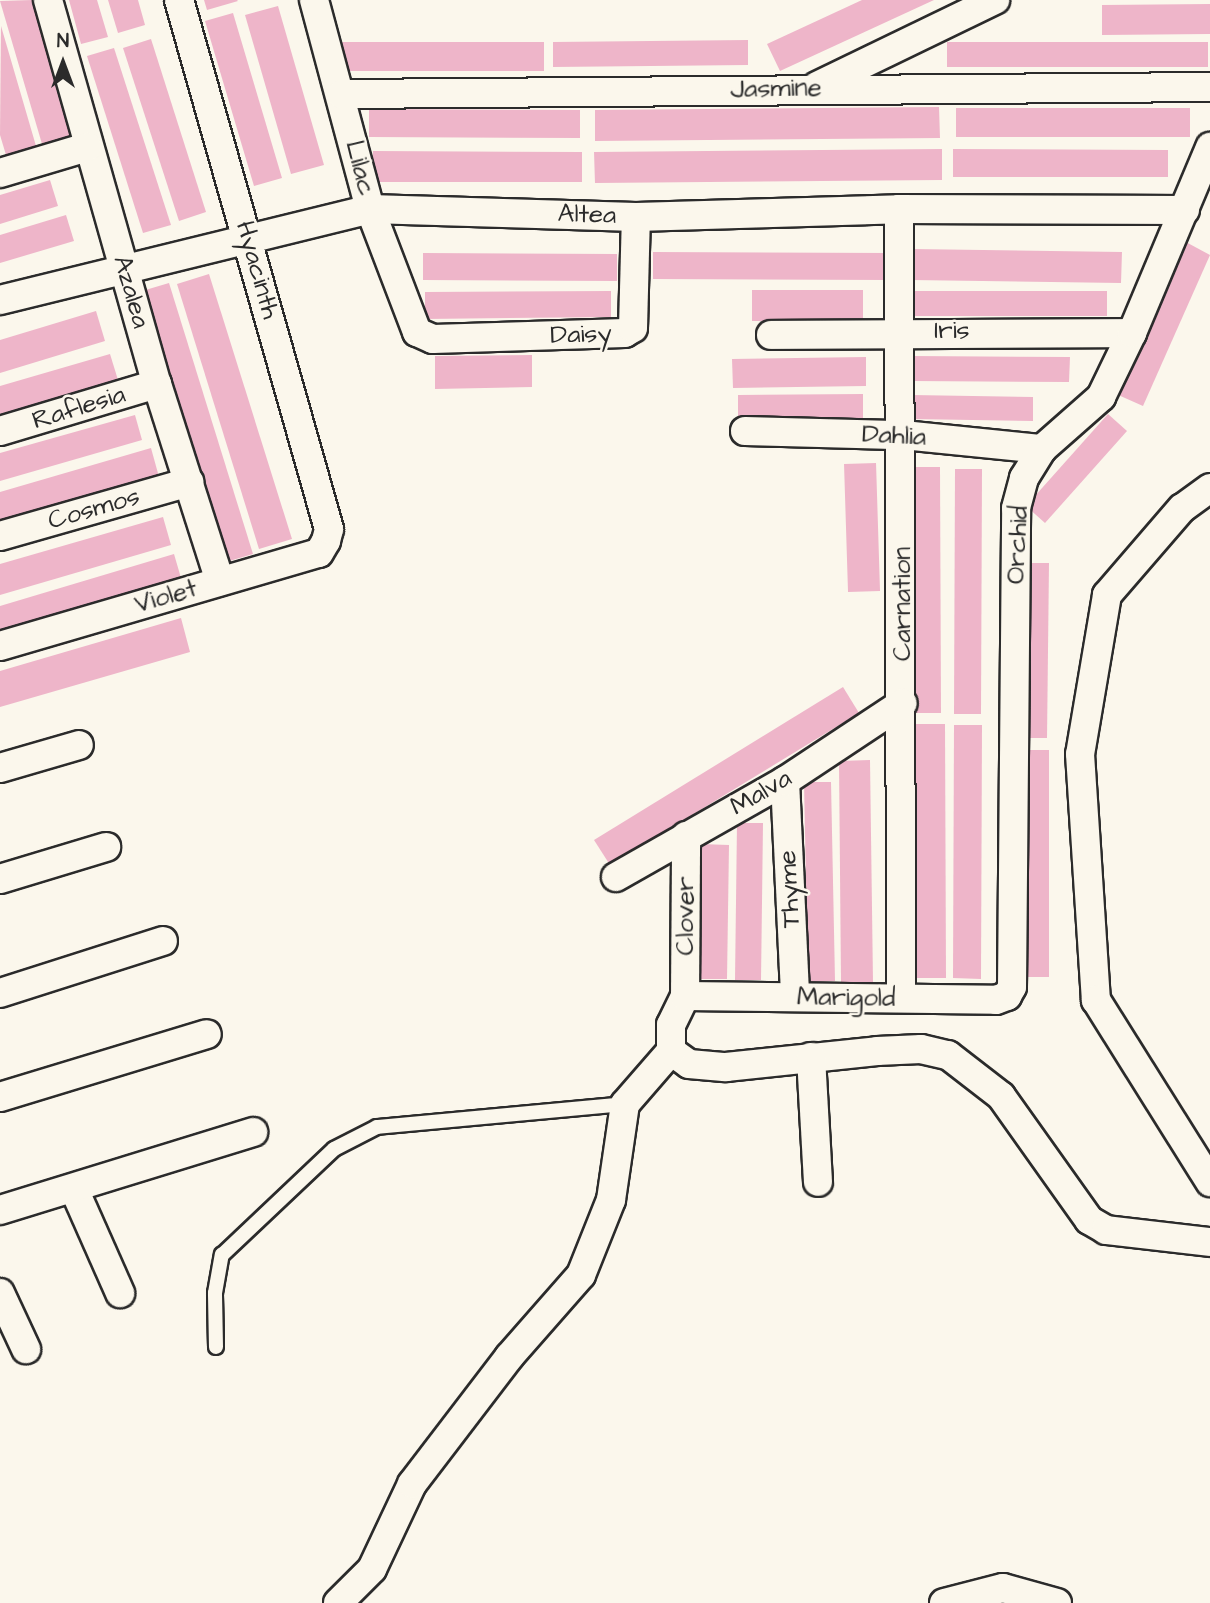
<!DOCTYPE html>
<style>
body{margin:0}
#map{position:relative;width:1210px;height:1603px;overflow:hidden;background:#fbf7ec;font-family:"Architects Daughter",sans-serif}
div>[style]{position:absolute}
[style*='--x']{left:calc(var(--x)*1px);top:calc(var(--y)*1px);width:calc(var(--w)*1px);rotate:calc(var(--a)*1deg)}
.building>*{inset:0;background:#eeb5c9}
.roads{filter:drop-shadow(2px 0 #2b2b2b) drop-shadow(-2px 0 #2b2b2b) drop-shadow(0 2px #2b2b2b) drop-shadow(0 -2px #2b2b2b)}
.lane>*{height:14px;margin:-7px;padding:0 7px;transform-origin:7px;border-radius:7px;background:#fbf7ec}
.street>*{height:28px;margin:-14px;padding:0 14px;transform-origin:14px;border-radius:14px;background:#fbf7ec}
span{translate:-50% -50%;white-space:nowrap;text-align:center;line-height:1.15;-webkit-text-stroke:5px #fbf7ec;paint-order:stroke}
.street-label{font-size:26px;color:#2b2b2b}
.north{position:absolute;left:28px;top:28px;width:70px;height:70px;-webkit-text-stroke:5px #fbf7ec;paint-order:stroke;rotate:0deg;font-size:19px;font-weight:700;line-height:28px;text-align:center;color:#2b2b2b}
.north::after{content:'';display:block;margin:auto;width:24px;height:32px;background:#2b2b2b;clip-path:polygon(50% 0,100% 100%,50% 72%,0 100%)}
</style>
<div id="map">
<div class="building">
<i style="clip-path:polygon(32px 0,72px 136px,42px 144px,0 1px)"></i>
<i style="clip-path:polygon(69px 0,97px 0,108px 37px,81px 44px)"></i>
<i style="clip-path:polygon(108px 0,138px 0,145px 25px,118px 33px)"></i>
<i style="clip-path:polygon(204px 0,237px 0,238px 1px,207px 10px)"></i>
<i style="clip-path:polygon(862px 0,934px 0,780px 71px,767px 44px)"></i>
<i style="clip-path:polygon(1210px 4px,1210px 34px,1102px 35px,1102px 5px)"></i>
<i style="clip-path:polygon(278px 6px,324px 165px,291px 174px,245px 15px)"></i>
<i style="clip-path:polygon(233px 13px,282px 178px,254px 186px,205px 21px)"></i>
<i style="clip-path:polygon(1px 26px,36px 146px,6px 155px,0 135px)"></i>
<i style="clip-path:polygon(151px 39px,206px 212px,179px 221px,123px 48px)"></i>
<i style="clip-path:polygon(748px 40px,748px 65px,553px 67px,553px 42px)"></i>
<i style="clip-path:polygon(342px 42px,544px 42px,544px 71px,342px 71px)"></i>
<i style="clip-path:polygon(947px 42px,1208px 42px,1208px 67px,947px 67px)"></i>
<i style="clip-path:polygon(114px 48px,171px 225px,143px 233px,87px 56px)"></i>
<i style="clip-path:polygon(939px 107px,940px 138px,595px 141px,595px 110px)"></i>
<i style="clip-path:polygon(956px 108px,1190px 108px,1190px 137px,956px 137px)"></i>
<i style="clip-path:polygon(369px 109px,580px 110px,580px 138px,369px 137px)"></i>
<i style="clip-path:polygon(942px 149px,942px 180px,595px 183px,594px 152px)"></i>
<i style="clip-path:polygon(953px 149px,1168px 150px,1168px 177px,953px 177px)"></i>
<i style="clip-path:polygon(373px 151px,582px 152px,582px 182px,372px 182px)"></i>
<i style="clip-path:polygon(50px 180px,58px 206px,0 224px,0 195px)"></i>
<i style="clip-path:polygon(66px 215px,74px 241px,0 263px,0 235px)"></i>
<i style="clip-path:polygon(1184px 241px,1210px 255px,1143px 406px,1116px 394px)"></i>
<i style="clip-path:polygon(912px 249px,1122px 252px,1121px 283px,911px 280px)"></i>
<i style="clip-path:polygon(653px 252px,889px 253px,889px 280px,653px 279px)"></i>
<i style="clip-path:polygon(423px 253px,617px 254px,617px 281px,423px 280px)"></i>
<i style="clip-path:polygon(209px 274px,292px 539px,259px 549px,177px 284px)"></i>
<i style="clip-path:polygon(169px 283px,253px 554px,226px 562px,142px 291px)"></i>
<i style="clip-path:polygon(752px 290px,863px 290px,863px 322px,752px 321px)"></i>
<i style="clip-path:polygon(611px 291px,611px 317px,425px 319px,425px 292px)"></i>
<i style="clip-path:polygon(907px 291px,1107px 291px,1107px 316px,907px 316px)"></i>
<i style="clip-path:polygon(96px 311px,105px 341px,0 373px,0 340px)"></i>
<i style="clip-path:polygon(110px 354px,118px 380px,0 414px,0 386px)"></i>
<i style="clip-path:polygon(532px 355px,532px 387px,435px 389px,435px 356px)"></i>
<i style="clip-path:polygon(912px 356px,1070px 357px,1069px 382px,912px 381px)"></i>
<i style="clip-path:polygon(866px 357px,866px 386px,733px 388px,732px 359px)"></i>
<i style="clip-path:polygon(863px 394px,863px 421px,738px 422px,738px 395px)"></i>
<i style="clip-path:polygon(912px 395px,1033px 397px,1033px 421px,911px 419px)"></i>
<i style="clip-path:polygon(1108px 414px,1127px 431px,1045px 523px,1026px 506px)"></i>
<i style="clip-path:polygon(135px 415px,142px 440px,0 481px,0 453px)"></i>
<i style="clip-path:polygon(151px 448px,159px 477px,0 523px,0 492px)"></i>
<i style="clip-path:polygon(876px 463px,880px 591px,848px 592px,844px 464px)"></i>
<i style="clip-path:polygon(914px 467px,940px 467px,941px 713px,914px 713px)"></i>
<i style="clip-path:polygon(955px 469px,982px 469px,981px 714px,954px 714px)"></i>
<i style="clip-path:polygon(163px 517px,171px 545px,0 595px,0 564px)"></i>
<i style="clip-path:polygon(174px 554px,181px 578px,0 632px,0 606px)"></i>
<i style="clip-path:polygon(1023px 563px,1049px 563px,1047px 738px,1021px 738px)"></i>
<i style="clip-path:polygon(181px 618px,190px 652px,0 707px,0 671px)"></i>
<i style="clip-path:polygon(843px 687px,859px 713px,610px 865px,594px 840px)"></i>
<i style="clip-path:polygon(914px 724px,945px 724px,946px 978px,914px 978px)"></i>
<i style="clip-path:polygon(954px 725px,982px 725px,981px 979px,953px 978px)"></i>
<i style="clip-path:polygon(1022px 750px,1049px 750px,1049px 977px,1022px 977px)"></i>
<i style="clip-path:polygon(870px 760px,873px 982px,841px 982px,839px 761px)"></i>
<i style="clip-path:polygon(804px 782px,831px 782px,835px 981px,808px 982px)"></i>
<i style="clip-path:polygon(737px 823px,763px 823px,761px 980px,735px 980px)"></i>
<i style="clip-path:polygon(700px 844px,729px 845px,727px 979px,698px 979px)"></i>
</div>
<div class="roads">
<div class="lane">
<i style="--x:216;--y:1347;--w:54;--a:-91.1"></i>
<i style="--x:215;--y:1293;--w:39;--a:-80"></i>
<i style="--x:222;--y:1255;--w:154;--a:-43.4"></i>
<i style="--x:334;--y:1149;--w:48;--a:-27.1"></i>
<i style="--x:377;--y:1127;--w:249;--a:-5.3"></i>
</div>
<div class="street">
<i style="--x:48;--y:0;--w:399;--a:74.2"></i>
<i style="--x:157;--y:384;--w:207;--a:72.3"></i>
<i style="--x:314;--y:0;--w:216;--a:75"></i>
<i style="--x:370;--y:209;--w:132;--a:69.1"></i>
<i style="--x:417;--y:332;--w:17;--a:24"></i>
<i style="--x:433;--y:339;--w:192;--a:-1.8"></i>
<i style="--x:625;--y:333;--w:9;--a:-32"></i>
<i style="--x:633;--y:328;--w:111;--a:-88.5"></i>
<i style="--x:817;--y:86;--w:198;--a:-25.8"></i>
<i style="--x:342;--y:94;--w:868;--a:-0.46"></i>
<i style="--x:0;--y:173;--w:91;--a:-16.6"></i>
<i style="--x:899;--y:209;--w:789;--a:89.85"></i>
<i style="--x:0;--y:300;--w:381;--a:-13.8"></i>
<i style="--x:370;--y:209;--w:266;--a:1.7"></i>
<i style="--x:636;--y:217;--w:263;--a:-1.7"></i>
<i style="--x:899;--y:209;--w:286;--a:0.2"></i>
<i style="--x:771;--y:335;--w:361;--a:-0.3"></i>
<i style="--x:0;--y:431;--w:164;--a:-16.7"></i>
<i style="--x:745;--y:431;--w:158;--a:1.5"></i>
<i style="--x:903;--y:435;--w:140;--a:5.8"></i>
<i style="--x:1210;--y:488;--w:34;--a:144"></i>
<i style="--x:1182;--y:508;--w:115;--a:130.8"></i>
<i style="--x:1107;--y:595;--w:161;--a:99.6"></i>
<i style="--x:1080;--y:754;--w:247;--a:86.3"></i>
<i style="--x:1096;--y:1000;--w:215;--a:57.9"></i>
<i style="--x:0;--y:536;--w:197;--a:-15.9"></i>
<i style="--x:0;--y:646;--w:332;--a:-16.3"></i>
<i style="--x:319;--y:553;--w:14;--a:-60"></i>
<i style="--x:326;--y:541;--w:12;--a:-76"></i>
<i style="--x:329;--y:529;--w:550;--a:-105.83"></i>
<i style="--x:0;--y:768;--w:82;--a:-16.2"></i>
<i style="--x:785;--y:781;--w:216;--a:87.3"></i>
<i style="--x:616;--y:877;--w:194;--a:-29.6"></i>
<i style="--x:785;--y:781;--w:141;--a:-33.5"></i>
<i style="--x:0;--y:879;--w:111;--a:-16.8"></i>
<i style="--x:0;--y:993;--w:171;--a:-17.7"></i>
<i style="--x:685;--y:996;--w:311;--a:0.7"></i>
<i style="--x:996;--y:1000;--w:12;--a:-20"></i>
<i style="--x:1007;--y:996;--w:10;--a:-61"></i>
<i style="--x:1012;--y:987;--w:479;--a:-89.5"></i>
<i style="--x:1016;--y:508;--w:31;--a:-75"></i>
<i style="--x:1024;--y:478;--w:34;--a:-58"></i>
<i style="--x:1042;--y:449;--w:79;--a:-41.4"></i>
<i style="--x:1101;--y:397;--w:71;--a:-64.2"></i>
<i style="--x:1132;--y:333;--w:202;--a:-67.2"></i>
<i style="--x:671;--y:1051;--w:22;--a:36"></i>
<i style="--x:689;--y:1064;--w:37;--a:5"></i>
<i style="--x:726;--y:1067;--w:152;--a:-6"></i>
<i style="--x:877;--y:1051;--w:44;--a:-2.6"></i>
<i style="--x:921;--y:1049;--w:28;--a:13"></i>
<i style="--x:948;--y:1055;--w:67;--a:37.7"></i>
<i style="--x:1001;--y:1096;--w:152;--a:54.6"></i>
<i style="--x:1089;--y:1220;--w:20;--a:30"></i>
<i style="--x:1106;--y:1230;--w:105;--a:6.6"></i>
<i style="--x:811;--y:1057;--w:125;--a:86.8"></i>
<i style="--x:0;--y:1097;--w:216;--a:-16.9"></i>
<i style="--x:74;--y:1189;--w:114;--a:66.1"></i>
<i style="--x:0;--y:1210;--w:265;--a:-17.1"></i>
<i style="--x:0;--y:1293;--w:62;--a:65.1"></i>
<i style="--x:338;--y:1603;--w:48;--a:-45"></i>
<i style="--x:372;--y:1569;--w:94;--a:-64.8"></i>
<i style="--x:412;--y:1484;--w:160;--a:-52.6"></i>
<i style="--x:509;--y:1357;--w:109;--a:-48.7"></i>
<i style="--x:581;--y:1275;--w:81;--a:-68.2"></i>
<i style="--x:611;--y:1200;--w:97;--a:-81.7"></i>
<i style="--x:625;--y:1104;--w:70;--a:-49"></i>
<i style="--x:671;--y:1051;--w:26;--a:-90"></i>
<i style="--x:671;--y:1025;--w:32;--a:-64"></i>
<i style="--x:685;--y:996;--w:160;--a:-89.6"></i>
<i style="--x:944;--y:1603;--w:61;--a:-14.3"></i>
<i style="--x:1003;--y:1588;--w:56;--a:15.5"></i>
</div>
</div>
<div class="street-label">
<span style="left:776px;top:89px;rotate:-1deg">Jasmine</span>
<span style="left:360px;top:168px;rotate:76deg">Lilac</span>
<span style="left:587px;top:215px;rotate:2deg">Altea</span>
<span style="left:257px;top:270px;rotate:74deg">Hyacinth</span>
<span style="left:131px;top:292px;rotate:74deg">Azalea</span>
<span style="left:952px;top:331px">Iris</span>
<span style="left:581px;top:335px;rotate:-2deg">Daisy</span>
<span style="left:79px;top:408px;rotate:-17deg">Raflesia</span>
<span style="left:894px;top:436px;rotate:3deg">Dahlia</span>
<span style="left:94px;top:509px;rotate:-16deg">Cosmos</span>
<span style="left:1018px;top:545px;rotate:-87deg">Orchid</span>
<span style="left:166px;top:597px;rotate:-16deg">Violet</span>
<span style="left:903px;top:604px;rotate:-90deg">Carnation</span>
<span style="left:761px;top:793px;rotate:-30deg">Malva</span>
<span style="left:790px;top:889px;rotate:-93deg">Thyme</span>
<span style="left:686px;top:916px;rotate:-90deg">Clover</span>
<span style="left:846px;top:998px;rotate:1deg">Marigold</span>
</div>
<div class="north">N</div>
</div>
